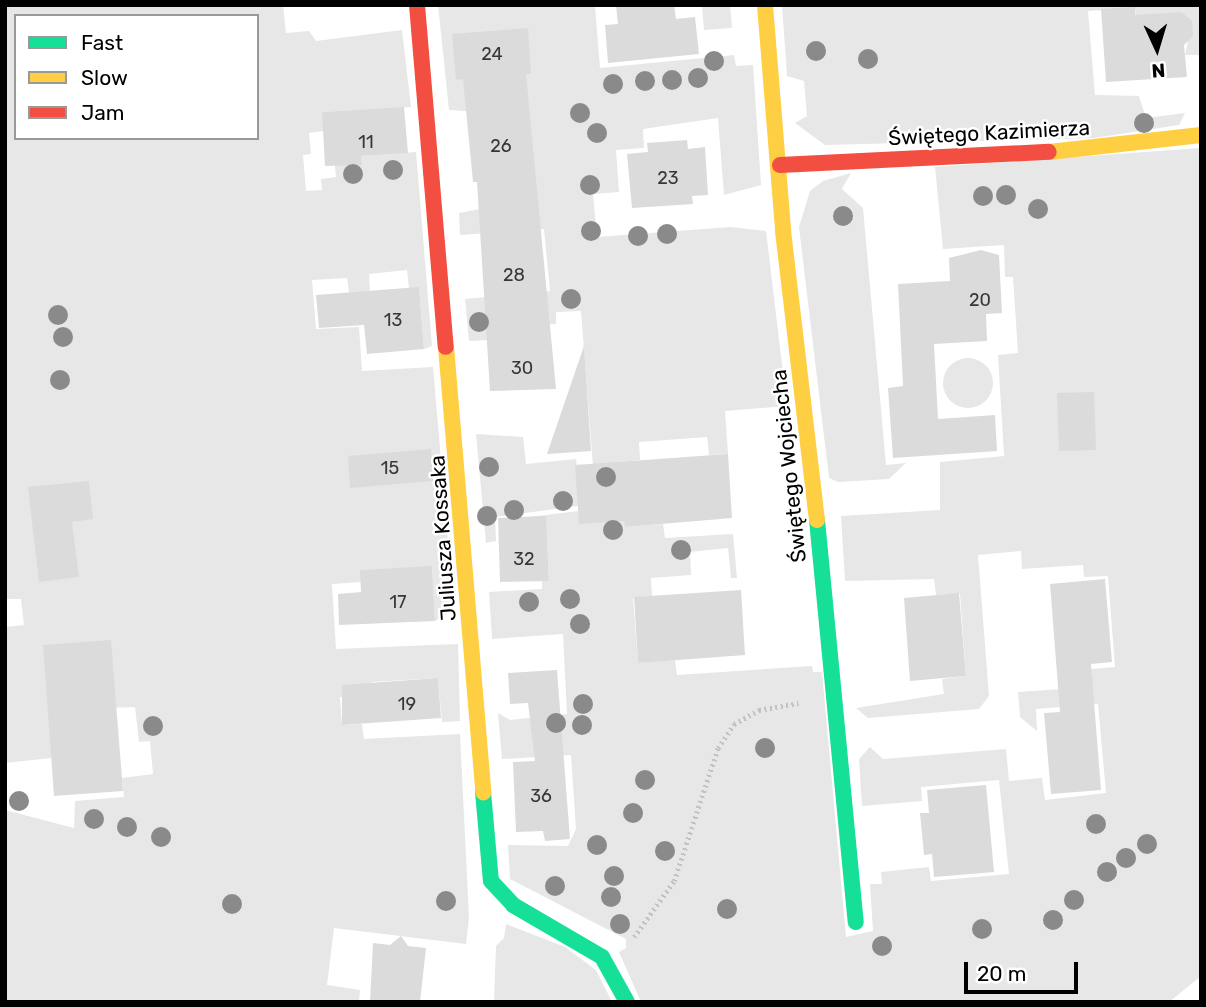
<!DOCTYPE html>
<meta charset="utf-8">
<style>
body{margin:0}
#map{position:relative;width:1206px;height:1007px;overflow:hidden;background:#fff;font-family:Rubik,sans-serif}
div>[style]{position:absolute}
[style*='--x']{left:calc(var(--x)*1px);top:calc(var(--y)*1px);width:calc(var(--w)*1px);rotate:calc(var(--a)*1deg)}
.green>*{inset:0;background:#e7e7e7}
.round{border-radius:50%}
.building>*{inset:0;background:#dbdbdb}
.path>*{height:4.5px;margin-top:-2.25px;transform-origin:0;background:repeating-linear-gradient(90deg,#c2c2c2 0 2px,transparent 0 5.5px)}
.fast>*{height:16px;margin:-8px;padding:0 8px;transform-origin:8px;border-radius:8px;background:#16e098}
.slow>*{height:16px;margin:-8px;padding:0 8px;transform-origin:8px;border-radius:8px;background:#ffcf43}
.jam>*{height:16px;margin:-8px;padding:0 8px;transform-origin:8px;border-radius:8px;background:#f24e42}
.trees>*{width:20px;height:20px;margin:-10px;border-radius:50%;background:#8a8a8a}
span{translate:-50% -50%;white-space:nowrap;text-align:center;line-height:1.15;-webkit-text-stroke:5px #fff;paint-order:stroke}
.number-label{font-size:18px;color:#373737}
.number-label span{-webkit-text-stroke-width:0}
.street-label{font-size:21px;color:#000}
.frame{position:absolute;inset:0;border:7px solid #000;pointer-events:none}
.legend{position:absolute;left:14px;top:14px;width:245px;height:126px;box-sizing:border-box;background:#fff;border:2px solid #999;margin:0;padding:9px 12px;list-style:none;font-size:21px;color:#000}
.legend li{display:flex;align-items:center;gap:14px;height:35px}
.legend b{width:35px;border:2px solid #999}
.north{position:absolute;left:1122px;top:14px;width:70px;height:70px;-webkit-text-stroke:5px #fff;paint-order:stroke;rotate:176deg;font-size:19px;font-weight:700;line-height:28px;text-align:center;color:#000}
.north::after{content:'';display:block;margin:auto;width:24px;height:32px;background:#000;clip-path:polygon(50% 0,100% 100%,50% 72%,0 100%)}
.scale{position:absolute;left:964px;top:962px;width:114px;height:32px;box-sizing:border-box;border:4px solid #000;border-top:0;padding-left:9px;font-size:21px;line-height:24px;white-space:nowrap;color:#000;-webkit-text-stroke:5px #fff;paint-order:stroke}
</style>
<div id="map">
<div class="green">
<i style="clip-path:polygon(evenodd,5px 5px,283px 5px,286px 33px,309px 31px,316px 41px,402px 30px,411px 107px,323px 112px,323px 131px,309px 133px,311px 154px,303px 155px,306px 191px,322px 190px,321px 179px,336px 177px,334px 157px,349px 156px,350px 165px,361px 165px,361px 156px,416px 152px,432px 346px,424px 349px,419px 288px,409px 288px,407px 270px,369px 274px,370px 291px,349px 293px,347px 278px,312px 280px,316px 329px,359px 327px,362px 371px,433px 367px,454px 610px,435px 621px,432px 567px,361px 570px,361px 582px,332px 584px,336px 649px,458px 644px,460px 721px,442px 722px,438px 678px,372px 682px,360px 695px,340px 697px,342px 725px,362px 724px,364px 739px,460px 734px,469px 918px,466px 944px,334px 928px,327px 985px,360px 990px,359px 1002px,5px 1002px,5px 810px,74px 828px,75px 801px,124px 797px,122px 778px,153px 774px,150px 741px,139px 742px,135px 707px,50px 710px,51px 758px,5px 763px,5px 627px,24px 625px,21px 599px,5px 599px,5px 5px,16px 16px,257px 16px,257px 138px,16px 138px,16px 16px)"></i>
<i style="clip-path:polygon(438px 5px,595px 5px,600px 68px,734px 55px,736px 66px,753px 65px,761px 185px,724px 195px,718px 118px,643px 129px,644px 148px,616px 150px,619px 192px,593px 194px,597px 237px,730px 227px,766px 231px,787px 406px,725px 411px,728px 454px,709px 455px,707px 437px,639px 442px,640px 460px,620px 462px,625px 527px,663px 524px,665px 538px,733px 534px,737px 578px,731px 578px,728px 548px,690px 552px,691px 575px,651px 578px,652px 596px,633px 598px,638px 663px,675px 660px,677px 675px,812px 666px,813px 672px,822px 672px,846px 937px,873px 931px,870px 884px,882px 884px,881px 872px,929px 867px,931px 881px,1009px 874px,999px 780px,921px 787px,922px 801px,862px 806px,859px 759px,870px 747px,883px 759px,1006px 749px,1009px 781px,1042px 778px,1045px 800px,1106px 793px,1098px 704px,1036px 709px,1037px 731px,1020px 717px,1018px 692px,1092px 687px,1091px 669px,1115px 667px,1108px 576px,1084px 577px,1083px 565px,1022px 569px,1021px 551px,978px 555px,989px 696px,979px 709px,868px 718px,856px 708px,944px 694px,942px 679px,966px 676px,960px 594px,936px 595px,934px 579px,845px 581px,841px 516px,940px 510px,940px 462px,1004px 456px,998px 355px,1018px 353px,1013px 277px,1005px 277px,1004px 245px,943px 249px,935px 167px,1201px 148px,1201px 976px,1169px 1002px,641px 1002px,619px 952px,626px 948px,626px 939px,510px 879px,508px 845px,568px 846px,576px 829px,571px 755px,502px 759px,498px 713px,510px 720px,567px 714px,563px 634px,492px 639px,489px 592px,542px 589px,542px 581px,549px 580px,547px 537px,530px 517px,578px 511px,578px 506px,495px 517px,496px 541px,486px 543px,476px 434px,523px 437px,526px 464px,576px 459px,577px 468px,593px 466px,581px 311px,556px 312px,556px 324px,495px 328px,489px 340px,469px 341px,465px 299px,550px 291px,544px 229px,460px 235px,459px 213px,501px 205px,466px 111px,449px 110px)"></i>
<i style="clip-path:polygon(702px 5px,730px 5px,732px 28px,704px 30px)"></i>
<i style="clip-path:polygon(782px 5px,1201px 5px,1201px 55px,1185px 55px,1192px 22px,1182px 12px,1136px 24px,1135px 8px,1088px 11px,1095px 95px,1139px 96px,1146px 118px,1185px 113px,1179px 125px,1094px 138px,825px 145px,795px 123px,807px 116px,804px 81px,787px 76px)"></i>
<i style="clip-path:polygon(851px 173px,842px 189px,863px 208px,886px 465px,906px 463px,889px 479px,838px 482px,829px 478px,799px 227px,810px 191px,823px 181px)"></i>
<i class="round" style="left:943px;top:358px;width:50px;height:50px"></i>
<i style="clip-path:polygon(506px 924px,565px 947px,596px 970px,612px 1002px,494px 1002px,496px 946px,504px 938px)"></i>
</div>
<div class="building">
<i style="clip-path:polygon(616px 5px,674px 5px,676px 19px,695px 17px,699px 54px,608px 63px,605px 25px,618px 24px)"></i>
<i style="clip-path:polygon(1135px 7px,1135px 15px,1182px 12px,1192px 21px,1193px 36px,1184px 45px,1187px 77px,1106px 82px,1101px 9px)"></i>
<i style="clip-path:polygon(528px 28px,531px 74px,526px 74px,556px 389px,490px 391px,477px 182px,473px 182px,463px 79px,456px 80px,452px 34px)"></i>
<i style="clip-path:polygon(404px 107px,408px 153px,361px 156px,362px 165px,325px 166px,322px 112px)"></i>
<i style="clip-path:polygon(687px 140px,688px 149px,705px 147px,708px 195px,692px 196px,693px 204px,632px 208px,627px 154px,648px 152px,647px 143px)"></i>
<i style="clip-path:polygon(981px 250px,999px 255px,1002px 313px,986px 314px,987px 341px,934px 344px,938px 419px,995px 415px,997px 451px,893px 458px,888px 388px,903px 386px,898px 284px,950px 281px,949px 258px)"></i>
<i style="clip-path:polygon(419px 287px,424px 349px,367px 354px,364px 325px,319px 328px,316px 295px)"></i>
<i style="clip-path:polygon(584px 346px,591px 451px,547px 454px)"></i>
<i style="clip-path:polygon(1094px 392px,1096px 450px,1059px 451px,1057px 393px)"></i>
<i style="clip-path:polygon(431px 449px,433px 481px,350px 488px,348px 456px)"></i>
<i style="clip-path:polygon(728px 454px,732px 518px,625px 527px,624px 521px,579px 524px,575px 465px)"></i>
<i style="clip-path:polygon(89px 481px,93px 519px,72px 522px,79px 577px,39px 582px,28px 487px)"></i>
<i style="clip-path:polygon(546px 516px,549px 581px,500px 582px,498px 518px)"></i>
<i style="clip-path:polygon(432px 566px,435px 621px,339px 625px,338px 594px,361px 592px,360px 570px)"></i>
<i style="clip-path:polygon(1105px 579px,1112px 662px,1091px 664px,1101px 790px,1051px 794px,1044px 713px,1060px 712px,1050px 584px)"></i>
<i style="clip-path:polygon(741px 590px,745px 655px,638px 663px,634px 597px)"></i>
<i style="clip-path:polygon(959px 593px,966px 676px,910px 681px,904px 598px)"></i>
<i style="clip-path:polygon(111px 640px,123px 791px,54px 796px,43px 645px)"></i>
<i style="clip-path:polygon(557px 670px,570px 839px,545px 841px,543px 831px,516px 832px,513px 762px,535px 761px,528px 703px,510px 704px,508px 673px)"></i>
<i style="clip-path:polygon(438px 678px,441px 718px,342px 725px,342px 685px)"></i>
<i style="clip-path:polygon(986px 785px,994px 872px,934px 877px,932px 854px,924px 855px,920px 813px,929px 813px,927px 790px)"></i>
<i style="clip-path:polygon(401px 936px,408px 946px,426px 948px,420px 1002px,370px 1002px,373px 943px,390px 945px)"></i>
</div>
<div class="path">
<i style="--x:634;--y:937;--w:69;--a:-54.5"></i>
<i style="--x:674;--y:881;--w:140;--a:-71.7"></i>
<i style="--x:718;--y:748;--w:29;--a:-56"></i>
<i style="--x:734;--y:724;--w:29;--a:-29"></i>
<i style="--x:759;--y:710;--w:40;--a:-10"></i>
</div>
<div class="fast">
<i style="--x:817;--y:520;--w:404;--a:84.5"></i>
<i style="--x:483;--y:792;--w:89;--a:84.9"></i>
<i style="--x:491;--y:881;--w:33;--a:47"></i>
<i style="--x:513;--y:905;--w:103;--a:30.3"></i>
<i style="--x:602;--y:957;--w:51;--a:60.9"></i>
</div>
<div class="slow">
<i style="--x:765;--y:5;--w:227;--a:85.4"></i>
<i style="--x:783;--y:231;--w:291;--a:83.3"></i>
<i style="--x:1049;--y:152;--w:153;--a:-6.4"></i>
<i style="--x:446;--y:347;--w:447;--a:85.2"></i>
</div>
<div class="jam">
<i style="--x:417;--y:5;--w:343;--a:85.2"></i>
<i style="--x:780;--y:165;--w:269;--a:-2.8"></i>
</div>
<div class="trees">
<i style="left:816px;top:51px"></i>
<i style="left:868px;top:59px"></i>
<i style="left:714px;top:61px"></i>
<i style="left:698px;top:78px"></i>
<i style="left:672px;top:80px"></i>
<i style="left:645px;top:81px"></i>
<i style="left:613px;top:84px"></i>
<i style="left:580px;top:113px"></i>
<i style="left:1144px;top:123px"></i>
<i style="left:597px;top:133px"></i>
<i style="left:393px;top:170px"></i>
<i style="left:353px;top:174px"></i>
<i style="left:590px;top:185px"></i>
<i style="left:1006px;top:195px"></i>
<i style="left:983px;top:196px"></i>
<i style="left:1038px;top:209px"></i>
<i style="left:843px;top:216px"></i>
<i style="left:591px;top:231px"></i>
<i style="left:667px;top:234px"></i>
<i style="left:638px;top:236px"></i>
<i style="left:571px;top:299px"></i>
<i style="left:58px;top:315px"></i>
<i style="left:479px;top:322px"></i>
<i style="left:63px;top:337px"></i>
<i style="left:60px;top:380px"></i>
<i style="left:489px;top:467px"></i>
<i style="left:606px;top:477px"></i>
<i style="left:563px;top:501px"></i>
<i style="left:514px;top:510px"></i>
<i style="left:487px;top:516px"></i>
<i style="left:613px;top:530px"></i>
<i style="left:681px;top:550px"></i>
<i style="left:570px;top:599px"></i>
<i style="left:529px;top:602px"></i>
<i style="left:580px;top:624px"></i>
<i style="left:583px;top:704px"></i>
<i style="left:556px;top:723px"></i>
<i style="left:582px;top:725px"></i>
<i style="left:153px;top:726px"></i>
<i style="left:765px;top:748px"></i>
<i style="left:645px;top:780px"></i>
<i style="left:19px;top:801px"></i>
<i style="left:633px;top:813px"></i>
<i style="left:94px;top:819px"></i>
<i style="left:1096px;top:824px"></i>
<i style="left:127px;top:827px"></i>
<i style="left:161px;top:837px"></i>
<i style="left:1147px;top:844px"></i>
<i style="left:597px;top:845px"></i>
<i style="left:665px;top:851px"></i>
<i style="left:1126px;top:858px"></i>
<i style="left:1107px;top:872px"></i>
<i style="left:614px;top:876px"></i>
<i style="left:555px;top:886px"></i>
<i style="left:611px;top:897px"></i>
<i style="left:1074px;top:900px"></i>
<i style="left:446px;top:901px"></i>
<i style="left:232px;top:904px"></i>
<i style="left:727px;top:909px"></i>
<i style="left:1053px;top:920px"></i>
<i style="left:620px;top:924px"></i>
<i style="left:982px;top:929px"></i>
<i style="left:882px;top:946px"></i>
</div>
<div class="number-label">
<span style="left:492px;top:54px">24</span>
<span style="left:366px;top:142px">11</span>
<span style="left:501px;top:146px">26</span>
<span style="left:668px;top:178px">23</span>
<span style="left:514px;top:275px">28</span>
<span style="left:980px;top:300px">20</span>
<span style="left:393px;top:320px">13</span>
<span style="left:522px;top:368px">30</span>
<span style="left:390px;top:468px">15</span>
<span style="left:524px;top:559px">32</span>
<span style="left:398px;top:602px">17</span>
<span style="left:407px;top:704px">19</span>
<span style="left:541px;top:796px">36</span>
</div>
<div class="street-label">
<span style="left:989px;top:133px;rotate:-3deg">Świętego Kazimierza</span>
<span style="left:789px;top:466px;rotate:-96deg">Świętego Wojciecha</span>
<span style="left:443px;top:538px;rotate:-94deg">Juliusza Kossaka</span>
</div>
<div class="frame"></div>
<ul class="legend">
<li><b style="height:9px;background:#16e098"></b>Fast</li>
<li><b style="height:9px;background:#ffcf43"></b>Slow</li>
<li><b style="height:9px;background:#f24e42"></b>Jam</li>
</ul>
<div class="north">N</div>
<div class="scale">20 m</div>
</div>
